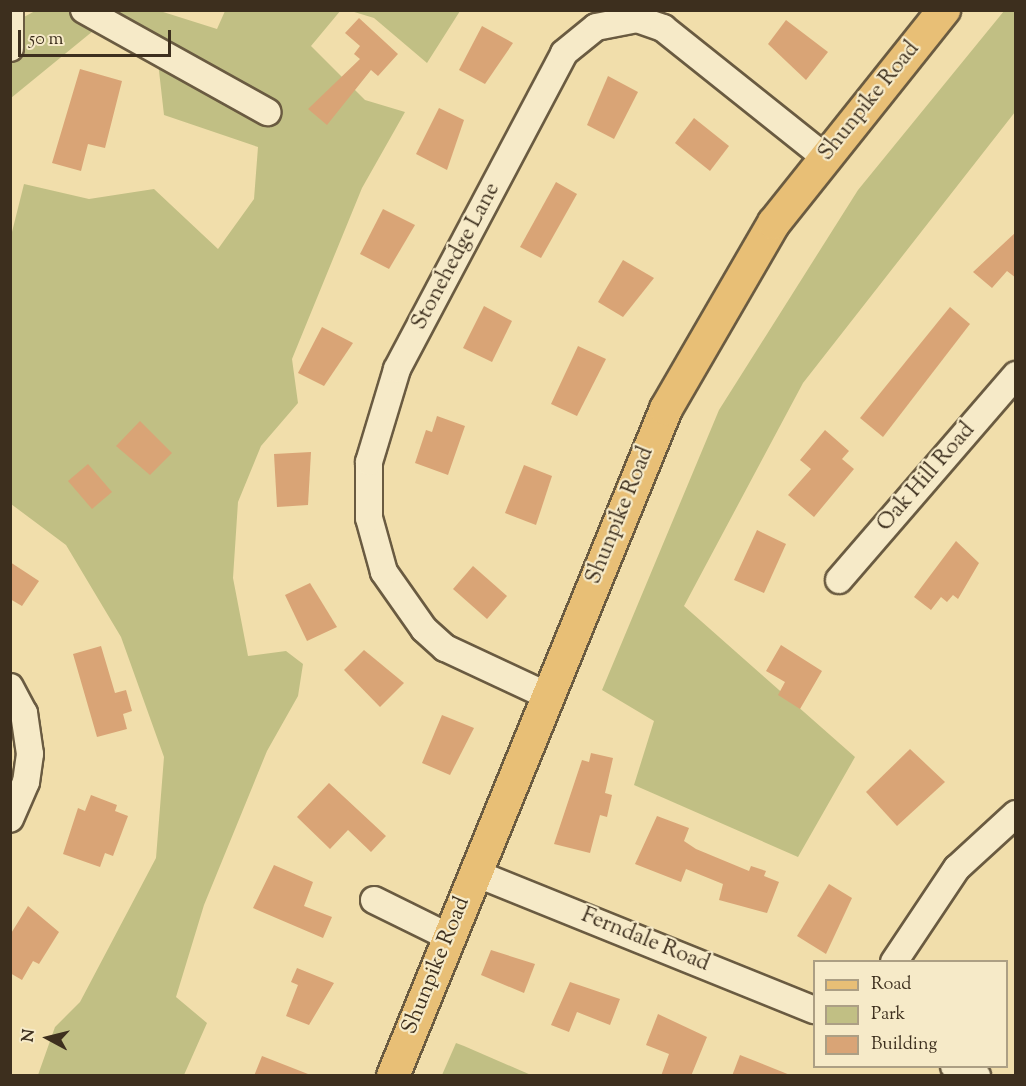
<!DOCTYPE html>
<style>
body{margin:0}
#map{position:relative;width:1026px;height:1086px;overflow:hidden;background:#f1deab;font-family:"Sorts Mill Goudy",serif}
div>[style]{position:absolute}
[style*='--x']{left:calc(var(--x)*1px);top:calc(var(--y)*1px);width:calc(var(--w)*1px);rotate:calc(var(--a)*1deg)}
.green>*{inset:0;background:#c1bf84}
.building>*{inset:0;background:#d9a476}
.roads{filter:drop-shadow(2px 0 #6a5b41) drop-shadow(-2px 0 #6a5b41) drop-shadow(0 2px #6a5b41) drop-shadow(0 -2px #6a5b41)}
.minor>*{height:26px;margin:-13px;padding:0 13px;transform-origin:13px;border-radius:13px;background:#f6eac8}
.major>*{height:32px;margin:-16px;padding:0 16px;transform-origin:16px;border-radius:16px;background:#e8bf76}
span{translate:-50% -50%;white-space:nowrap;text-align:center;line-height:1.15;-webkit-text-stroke:4.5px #f6eac8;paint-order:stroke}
.street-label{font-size:22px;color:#3d2f1e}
.frame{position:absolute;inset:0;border:12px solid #3d2f1e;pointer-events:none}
.legend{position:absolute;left:813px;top:960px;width:195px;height:108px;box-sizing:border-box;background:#f6eac8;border:2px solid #ac9f84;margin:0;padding:8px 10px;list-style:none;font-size:18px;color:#3d2f1e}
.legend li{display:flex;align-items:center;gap:12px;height:30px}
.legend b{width:30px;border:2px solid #ac9f84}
.north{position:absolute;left:18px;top:1008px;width:60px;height:60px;-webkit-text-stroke:4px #f6eac8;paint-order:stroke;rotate:277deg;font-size:16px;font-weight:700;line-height:24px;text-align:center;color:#3d2f1e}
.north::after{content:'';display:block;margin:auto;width:21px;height:27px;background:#3d2f1e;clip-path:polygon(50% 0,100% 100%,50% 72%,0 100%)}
.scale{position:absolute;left:18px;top:30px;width:153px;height:27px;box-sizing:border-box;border:3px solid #3d2f1e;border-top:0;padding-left:8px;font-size:18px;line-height:21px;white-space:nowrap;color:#3d2f1e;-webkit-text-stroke:4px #f6eac8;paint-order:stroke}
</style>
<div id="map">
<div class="green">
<i style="clip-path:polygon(341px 10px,311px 46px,365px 100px,405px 112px,362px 188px,292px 359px,298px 403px,261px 446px,238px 502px,233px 578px,248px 656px,286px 651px,303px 664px,298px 696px,267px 751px,204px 905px,176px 997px,207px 1023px,184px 1075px,38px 1075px,55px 1027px,80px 1002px,156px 858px,164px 757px,121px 637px,66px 545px,11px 504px,11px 236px,24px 184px,89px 199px,154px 189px,218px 249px,254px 199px,258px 147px,164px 115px,158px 62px,93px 31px,11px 98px,11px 24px,35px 11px,160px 11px,217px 29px,225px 11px)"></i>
<i style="clip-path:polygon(351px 11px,460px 11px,427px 63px,374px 18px)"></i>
<i style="clip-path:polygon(1004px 11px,1015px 11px,1015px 112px,803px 383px,684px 606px,855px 757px,798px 857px,634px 785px,654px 721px,602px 690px,719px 410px,858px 190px)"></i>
<i style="clip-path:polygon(456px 1043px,464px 1046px,531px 1075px,442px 1075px)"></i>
</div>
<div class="building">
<i style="clip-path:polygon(359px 18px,398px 54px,378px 76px,371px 70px,327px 125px,308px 109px,360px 59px,354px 54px,360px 46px,345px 33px)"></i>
<i style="clip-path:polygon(786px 20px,828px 52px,806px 80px,768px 44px)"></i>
<i style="clip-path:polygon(482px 26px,513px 43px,485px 84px,459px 70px)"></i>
<i style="clip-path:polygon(80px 69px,122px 81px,105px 148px,88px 144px,81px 171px,52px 163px)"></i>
<i style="clip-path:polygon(608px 76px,638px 92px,614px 139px,587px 125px)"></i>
<i style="clip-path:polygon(439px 108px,464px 120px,447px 170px,416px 154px)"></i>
<i style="clip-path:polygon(694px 118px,729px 146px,710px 171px,675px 143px)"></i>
<i style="clip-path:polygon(556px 182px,577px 194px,541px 258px,520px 247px)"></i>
<i style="clip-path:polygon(383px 209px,415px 225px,389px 269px,360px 254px)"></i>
<i style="clip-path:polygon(1016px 232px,1016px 278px,1007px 271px,992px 288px,973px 272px)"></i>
<i style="clip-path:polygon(623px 260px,654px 278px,623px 317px,598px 302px)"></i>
<i style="clip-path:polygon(484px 306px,512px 321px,492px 362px,463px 348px)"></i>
<i style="clip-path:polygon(950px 307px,970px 324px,883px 437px,860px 418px)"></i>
<i style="clip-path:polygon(322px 327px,353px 343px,324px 386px,298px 373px)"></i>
<i style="clip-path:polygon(578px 346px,606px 359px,577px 416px,551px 404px)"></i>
<i style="clip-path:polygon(437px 416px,465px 426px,448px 475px,415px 463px,426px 430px,432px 432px)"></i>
<i style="clip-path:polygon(140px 421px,172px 453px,150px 475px,116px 446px)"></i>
<i style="clip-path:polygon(825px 430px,849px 451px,842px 459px,854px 469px,814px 517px,788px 495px,811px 469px,800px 460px)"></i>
<i style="clip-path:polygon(311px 452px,308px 505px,277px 507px,274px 454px)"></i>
<i style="clip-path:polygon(88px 464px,112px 492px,92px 509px,68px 481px)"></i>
<i style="clip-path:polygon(524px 465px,552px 476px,536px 525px,505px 513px)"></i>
<i style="clip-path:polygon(757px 530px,786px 544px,764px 593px,734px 580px)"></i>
<i style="clip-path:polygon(956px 541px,979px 563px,958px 599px,953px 595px,947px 602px,941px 597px,931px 610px,914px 597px)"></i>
<i style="clip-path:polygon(10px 562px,39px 581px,22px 606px,10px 599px)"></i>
<i style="clip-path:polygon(473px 566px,507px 596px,487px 619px,453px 589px)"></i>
<i style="clip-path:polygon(310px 583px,337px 627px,307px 641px,285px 595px)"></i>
<i style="clip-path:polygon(781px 645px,822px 671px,800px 709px,778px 695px,785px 682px,766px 671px)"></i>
<i style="clip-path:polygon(101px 646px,115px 693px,126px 690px,132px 711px,123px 714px,127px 729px,97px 737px,73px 654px)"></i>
<i style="clip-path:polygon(364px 650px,404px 683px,380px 707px,344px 670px)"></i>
<i style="clip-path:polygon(442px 715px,474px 728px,450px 775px,422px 763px)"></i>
<i style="clip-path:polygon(910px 749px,945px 782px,897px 826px,866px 792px)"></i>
<i style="clip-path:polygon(591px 753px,613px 758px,605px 793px,612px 795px,607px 817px,600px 815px,590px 853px,554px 844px,582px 760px,589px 762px)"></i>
<i style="clip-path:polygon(329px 783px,386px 836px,371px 852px,348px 830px,330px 849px,297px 817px)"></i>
<i style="clip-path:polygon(91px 795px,117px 805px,115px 811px,128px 816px,113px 856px,105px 853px,100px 867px,63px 854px,78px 808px,85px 811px)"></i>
<i style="clip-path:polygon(657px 816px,689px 828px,684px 841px,696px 849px,749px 871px,751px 866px,766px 871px,764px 876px,779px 882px,767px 913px,719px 900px,723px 884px,686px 869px,681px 882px,635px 864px)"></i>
<i style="clip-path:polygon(274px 865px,313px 882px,304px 906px,332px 917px,323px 938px,253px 908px)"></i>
<i style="clip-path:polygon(829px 884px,852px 898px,826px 954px,797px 936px)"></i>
<i style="clip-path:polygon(28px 906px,59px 932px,39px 964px,33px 961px,22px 980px,10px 973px,10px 935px)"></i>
<i style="clip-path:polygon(491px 950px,535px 964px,524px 993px,481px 975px)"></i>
<i style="clip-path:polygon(297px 968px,334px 983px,309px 1025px,286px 1016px,298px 985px,291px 982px)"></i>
<i style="clip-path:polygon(570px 982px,620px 999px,610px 1025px,577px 1012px,569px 1032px,551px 1025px)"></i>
<i style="clip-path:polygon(658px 1014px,707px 1037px,691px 1076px,661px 1076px,669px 1054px,646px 1045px)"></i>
<i style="clip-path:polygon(740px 1055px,790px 1075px,790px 1076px,732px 1076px)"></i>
<i style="clip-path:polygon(262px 1056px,308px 1074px,308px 1076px,254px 1076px)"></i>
</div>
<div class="roads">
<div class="minor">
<i style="--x:84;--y:10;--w:210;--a:29.1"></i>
<i style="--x:10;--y:12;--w:36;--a:90"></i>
<i style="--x:839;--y:580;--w:271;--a:-49.2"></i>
<i style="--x:10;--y:687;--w:30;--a:62"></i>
<i style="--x:24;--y:713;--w:41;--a:81.7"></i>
<i style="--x:30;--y:754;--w:28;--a:98"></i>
<i style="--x:26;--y:782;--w:40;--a:113.4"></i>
<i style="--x:548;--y:696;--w:114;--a:-155"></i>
<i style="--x:445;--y:648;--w:28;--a:-138"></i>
<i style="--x:424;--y:629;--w:70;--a:-125.1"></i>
<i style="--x:384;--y:572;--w:56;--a:-105.5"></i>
<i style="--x:369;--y:518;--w:56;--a:-90"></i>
<i style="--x:369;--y:462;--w:97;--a:-73.2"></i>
<i style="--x:397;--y:369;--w:357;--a:-62.1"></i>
<i style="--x:564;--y:53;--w:41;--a:-39.1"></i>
<i style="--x:596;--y:27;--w:42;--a:-11"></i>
<i style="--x:637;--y:19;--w:28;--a:19"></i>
<i style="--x:663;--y:28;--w:208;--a:38.6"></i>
<i style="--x:475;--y:873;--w:366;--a:22"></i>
<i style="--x:374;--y:900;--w:84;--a:26.3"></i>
<i style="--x:894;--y:962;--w:113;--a:-56.2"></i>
<i style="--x:957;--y:868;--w:80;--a:-42.5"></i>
<i style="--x:954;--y:1066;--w:25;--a:23"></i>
</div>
<div class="major">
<i style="--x:393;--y:1076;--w:721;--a:-67.74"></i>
<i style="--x:666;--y:409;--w:215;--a:-59.9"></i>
<i style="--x:774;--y:223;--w:273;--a:-51.4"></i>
</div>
</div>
<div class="street-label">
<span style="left:870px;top:102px;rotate:-51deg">Shunpike Road</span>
<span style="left:457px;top:257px;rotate:-62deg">Stonehedge Lane</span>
<span style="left:927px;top:478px;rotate:-49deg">Oak Hill Road</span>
<span style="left:621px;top:516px;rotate:-68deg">Shunpike Road</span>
<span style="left:645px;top:941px;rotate:22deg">Ferndale Road</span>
<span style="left:437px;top:966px;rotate:-68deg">Shunpike Road</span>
</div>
<div class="frame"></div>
<ul class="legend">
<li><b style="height:8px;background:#e8bf76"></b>Road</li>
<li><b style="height:16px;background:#c1bf84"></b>Park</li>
<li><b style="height:16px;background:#d9a476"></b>Building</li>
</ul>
<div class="north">N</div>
<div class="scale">50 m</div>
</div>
